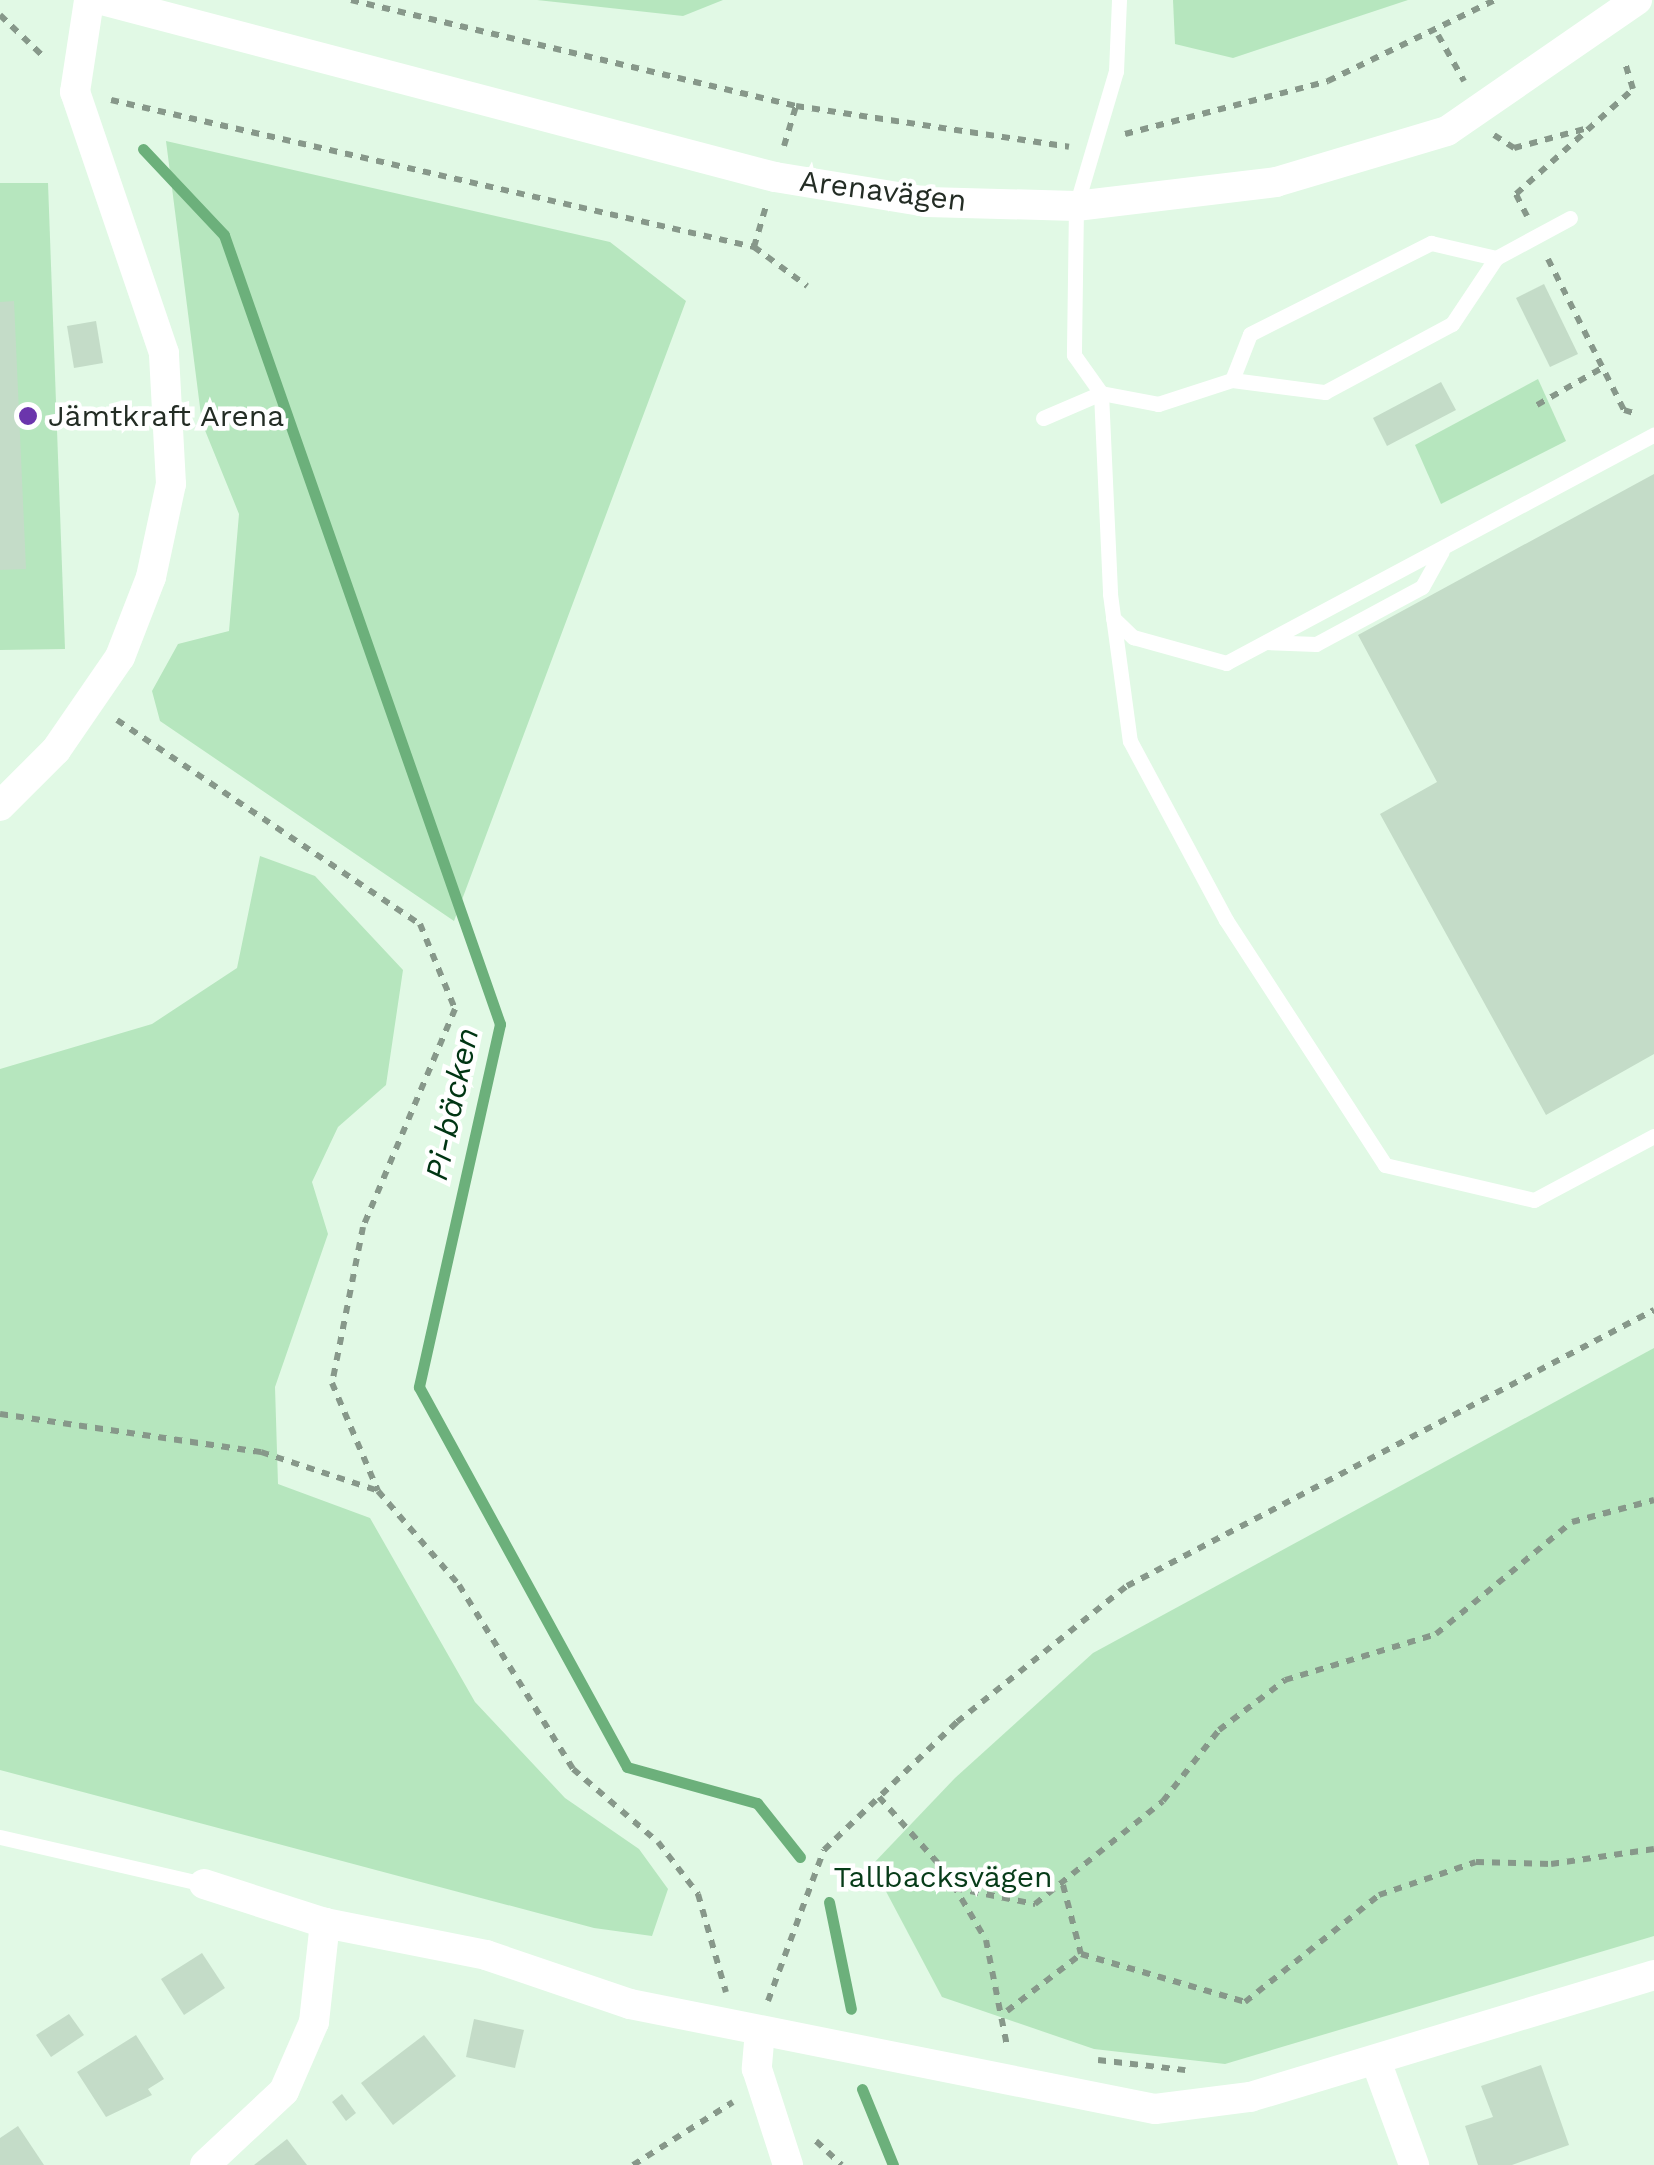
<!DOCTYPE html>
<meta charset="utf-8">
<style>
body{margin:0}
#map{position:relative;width:1654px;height:2165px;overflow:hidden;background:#e1f9e5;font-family:"Work Sans",sans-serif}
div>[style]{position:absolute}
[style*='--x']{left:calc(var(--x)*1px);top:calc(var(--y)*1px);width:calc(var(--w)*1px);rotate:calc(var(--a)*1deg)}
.green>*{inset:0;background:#b6e6be}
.stream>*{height:11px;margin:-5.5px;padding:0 5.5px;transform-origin:5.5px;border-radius:5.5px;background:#6cb07b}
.building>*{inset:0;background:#c4dcc8}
.path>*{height:6px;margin-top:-3px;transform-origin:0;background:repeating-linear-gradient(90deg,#87988a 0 8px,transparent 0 16px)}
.service>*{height:15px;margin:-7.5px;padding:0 7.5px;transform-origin:7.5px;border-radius:7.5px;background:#fff}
.minor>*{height:30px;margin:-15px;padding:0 15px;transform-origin:15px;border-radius:15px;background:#fff}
.dots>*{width:28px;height:28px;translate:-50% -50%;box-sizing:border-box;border:5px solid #fff;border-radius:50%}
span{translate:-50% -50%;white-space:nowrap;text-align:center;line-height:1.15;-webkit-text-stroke:9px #fff;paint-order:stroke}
.street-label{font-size:30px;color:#232c24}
.poi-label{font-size:30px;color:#232c24}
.left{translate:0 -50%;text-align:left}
.park-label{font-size:30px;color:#073c19}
.water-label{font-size:32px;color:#003513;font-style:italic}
</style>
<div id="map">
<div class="green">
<i style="clip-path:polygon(537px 0,723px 0,683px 16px)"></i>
<i style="clip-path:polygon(1173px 0,1408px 0,1233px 58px,1175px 44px)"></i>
<i style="clip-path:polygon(166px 141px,610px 242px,686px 301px,454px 921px,160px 721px,152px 691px,178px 644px,229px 631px,239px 514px,202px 423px)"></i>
<i style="clip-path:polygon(0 183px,48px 183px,65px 649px,0 650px)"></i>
<i style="clip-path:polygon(1538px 379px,1566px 441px,1441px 504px,1415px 445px)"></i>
<i style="clip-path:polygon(260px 856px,315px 876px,403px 970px,386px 1085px,338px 1127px,312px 1182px,328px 1234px,275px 1387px,278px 1484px,370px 1518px,475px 1702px,565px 1798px,639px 1849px,668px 1889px,652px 1936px,594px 1928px,0 1770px,0 1069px,152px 1024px,237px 968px)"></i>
<i style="clip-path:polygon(1654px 1348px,1654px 1936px,1225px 2064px,1094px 2049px,942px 1997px,872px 1865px,955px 1778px,1093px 1653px)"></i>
</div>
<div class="stream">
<i style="--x:143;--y:149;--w:118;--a:46.7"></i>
<i style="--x:224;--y:235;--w:836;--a:70.72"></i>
<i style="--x:500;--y:1024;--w:372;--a:102.6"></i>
<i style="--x:419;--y:1387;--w:433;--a:61.3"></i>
<i style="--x:627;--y:1767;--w:135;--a:15.5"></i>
<i style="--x:757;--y:1803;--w:69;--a:51.5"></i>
<i style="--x:829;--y:1902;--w:109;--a:78.4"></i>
<i style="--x:862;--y:2089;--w:82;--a:67.8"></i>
</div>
<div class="building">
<i style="clip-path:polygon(1544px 284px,1578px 354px,1550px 367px,1516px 298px)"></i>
<i style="clip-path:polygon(14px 301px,26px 569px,0 570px,0 302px)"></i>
<i style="clip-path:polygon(96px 321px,103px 363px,74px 368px,67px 326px)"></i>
<i style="clip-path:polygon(1441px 382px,1456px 410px,1387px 446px,1373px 418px)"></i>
<i style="clip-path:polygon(1654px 474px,1654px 1054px,1546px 1115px,1380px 814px,1437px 782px,1358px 635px)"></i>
<i style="clip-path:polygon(202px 1953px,225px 1988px,184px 2015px,161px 1979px)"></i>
<i style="clip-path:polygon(69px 2014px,84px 2035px,51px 2057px,36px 2035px)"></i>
<i style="clip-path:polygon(474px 2019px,524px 2030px,515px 2068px,466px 2057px)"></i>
<i style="clip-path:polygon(136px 2035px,164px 2079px,148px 2089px,152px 2095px,106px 2117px,77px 2072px)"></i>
<i style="clip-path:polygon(424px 2035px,456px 2076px,393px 2125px,361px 2083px)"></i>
<i style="clip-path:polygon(1541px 2065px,1569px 2145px,1512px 2165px,1478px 2165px,1465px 2126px,1493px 2117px,1481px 2086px)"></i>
<i style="clip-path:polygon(342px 2094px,356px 2113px,346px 2121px,332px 2102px)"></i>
<i style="clip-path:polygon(18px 2126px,44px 2165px,0 2165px,0 2138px)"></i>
<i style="clip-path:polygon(287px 2139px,307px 2165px,254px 2165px)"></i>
</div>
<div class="path">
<i style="--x:351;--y:0;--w:457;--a:13.4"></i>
<i style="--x:796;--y:106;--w:276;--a:8.5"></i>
<i style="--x:0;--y:15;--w:62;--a:43.7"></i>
<i style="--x:1438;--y:35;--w:53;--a:60.5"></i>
<i style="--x:111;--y:100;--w:660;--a:12.88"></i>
<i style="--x:754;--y:247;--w:66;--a:36.3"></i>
<i style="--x:1125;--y:134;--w:210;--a:-14.6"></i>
<i style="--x:1328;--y:81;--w:186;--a:-25.9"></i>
<i style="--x:1494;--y:135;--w:24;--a:33"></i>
<i style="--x:1514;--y:148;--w:77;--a:-15.1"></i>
<i style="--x:784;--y:146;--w:42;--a:-73.3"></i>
<i style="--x:1527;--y:216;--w:25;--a:-117"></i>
<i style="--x:1516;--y:194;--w:157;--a:-41.9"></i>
<i style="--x:1633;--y:89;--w:31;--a:-107"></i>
<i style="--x:754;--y:247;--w:43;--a:-73.7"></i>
<i style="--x:1548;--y:259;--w:169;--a:63.3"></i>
<i style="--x:1624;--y:410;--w:14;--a:17"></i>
<i style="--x:1537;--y:405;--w:75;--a:-29.6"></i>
<i style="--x:117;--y:720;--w:365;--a:34"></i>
<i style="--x:420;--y:924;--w:92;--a:67.6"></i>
<i style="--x:455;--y:1009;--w:237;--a:112.9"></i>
<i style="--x:363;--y:1227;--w:159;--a:101.2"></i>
<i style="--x:332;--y:1383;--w:117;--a:66.9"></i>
<i style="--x:378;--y:1491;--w:124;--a:49.2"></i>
<i style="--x:459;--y:1585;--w:216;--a:58.2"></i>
<i style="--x:573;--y:1769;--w:112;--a:40.7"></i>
<i style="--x:658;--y:1842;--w:66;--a:52.4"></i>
<i style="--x:698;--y:1894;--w:102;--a:74.1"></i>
<i style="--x:0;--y:1414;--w:264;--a:8.3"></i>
<i style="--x:261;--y:1452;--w:121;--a:18.3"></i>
<i style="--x:879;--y:1797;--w:99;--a:48.3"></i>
<i style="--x:945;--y:1871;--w:80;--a:59.3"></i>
<i style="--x:986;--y:1940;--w:108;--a:78.8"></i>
<i style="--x:1063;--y:1885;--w:71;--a:75.4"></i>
<i style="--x:955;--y:1888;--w:82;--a:11.3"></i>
<i style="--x:1035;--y:1904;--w:164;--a:-38.8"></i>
<i style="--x:1163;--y:1801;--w:90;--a:-51.7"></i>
<i style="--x:1219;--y:1730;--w:83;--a:-37.1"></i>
<i style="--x:1285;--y:1680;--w:158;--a:-16.9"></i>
<i style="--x:1436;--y:1634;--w:176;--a:-39.5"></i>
<i style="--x:1572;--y:1522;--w:85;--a:-15"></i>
<i style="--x:768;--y:2001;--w:161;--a:-69.7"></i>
<i style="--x:824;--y:1850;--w:185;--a:-43.9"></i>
<i style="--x:957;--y:1722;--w:218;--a:-38.7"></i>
<i style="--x:1127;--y:1586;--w:595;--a:-27.64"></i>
<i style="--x:1007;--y:2011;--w:93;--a:-37.6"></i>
<i style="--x:1081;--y:1954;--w:171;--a:16.3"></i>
<i style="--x:1245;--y:2002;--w:171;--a:-38.6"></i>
<i style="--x:1379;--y:1895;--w:102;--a:-18.8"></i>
<i style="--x:1476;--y:1862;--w:75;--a:1.5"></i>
<i style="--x:1551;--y:1864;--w:104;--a:-8.3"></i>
<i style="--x:1098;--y:2060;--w:88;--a:6.6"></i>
<i style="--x:816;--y:2141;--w:35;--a:43"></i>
<i style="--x:633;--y:2165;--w:118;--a:-32.2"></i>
</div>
<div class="service">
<i style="--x:1119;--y:0;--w:71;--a:92.4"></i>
<i style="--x:1116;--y:71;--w:141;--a:106.5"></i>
<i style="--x:1076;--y:206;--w:149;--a:90.8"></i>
<i style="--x:1074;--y:355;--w:47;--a:54.6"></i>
<i style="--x:1101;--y:393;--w:58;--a:10.9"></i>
<i style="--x:1158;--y:404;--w:78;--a:-18"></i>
<i style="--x:1232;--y:380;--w:49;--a:-68.6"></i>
<i style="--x:1250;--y:334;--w:203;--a:-26.7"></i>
<i style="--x:1431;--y:243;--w:67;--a:13"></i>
<i style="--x:1496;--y:258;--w:84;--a:-28.4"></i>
<i style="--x:1232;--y:380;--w:94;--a:7.4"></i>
<i style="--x:1325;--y:392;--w:144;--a:-28.2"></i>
<i style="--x:1452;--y:324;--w:79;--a:-56.3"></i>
<i style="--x:1043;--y:418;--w:63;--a:-23.3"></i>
<i style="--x:1101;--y:393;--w:201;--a:87.4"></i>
<i style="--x:1110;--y:594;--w:148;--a:82.3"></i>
<i style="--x:1130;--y:741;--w:203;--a:61.8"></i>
<i style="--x:1226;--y:920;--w:292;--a:57"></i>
<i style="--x:1385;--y:1165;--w:153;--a:13.2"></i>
<i style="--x:1534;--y:1200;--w:136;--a:-28.1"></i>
<i style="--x:1113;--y:618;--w:28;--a:44"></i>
<i style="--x:1133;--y:637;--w:97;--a:15.6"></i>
<i style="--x:1226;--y:663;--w:485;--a:-28.1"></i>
<i style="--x:1266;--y:642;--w:50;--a:2.3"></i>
<i style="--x:1316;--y:644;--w:120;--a:-28.3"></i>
<i style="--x:1422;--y:587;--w:41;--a:-60.9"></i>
<i style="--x:0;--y:1837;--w:209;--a:13"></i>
</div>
<div class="minor">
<i style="--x:102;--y:0;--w:696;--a:14.74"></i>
<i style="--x:775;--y:177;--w:154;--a:9.3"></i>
<i style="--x:927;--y:202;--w:149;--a:1.5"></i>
<i style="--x:1076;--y:206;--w:201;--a:-6.8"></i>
<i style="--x:1276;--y:182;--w:178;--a:-16.6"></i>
<i style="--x:1447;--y:131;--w:231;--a:-34.6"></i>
<i style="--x:0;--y:806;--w:79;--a:-45"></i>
<i style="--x:56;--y:750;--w:113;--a:-55.5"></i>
<i style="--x:120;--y:657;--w:86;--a:-68.8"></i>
<i style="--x:151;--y:577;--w:95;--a:-77.9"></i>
<i style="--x:171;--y:484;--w:131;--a:-93.1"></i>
<i style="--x:164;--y:353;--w:276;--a:-108.8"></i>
<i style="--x:75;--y:92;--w:93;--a:-81.3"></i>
<i style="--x:204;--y:1884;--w:127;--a:17.9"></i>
<i style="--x:325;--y:1923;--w:164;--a:11.2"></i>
<i style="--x:486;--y:1955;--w:152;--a:18.8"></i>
<i style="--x:630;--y:2004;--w:535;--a:11.31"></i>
<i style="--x:1155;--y:2109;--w:96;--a:-7.2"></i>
<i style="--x:1250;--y:2097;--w:422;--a:-16.8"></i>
<i style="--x:760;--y:2031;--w:38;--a:95"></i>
<i style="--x:757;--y:2069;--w:101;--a:72.1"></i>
<i style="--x:1376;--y:2061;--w:111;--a:69.9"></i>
<i style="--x:205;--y:2165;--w:108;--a:-43.1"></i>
<i style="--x:284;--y:2091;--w:75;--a:-66.5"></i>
<i style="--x:314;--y:2022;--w:100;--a:-83.7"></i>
</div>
<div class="dots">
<i style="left:28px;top:416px;background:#6b35ac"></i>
</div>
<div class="street-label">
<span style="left:883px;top:191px;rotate:7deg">Arenavägen</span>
</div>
<div class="poi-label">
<span class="left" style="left:48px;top:416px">Jämtkraft Arena</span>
</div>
<div class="park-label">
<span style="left:943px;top:1877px">Tallbacksvägen</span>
</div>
<div class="water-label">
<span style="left:452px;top:1104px;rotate:-78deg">Pi-bäcken</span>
</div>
</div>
